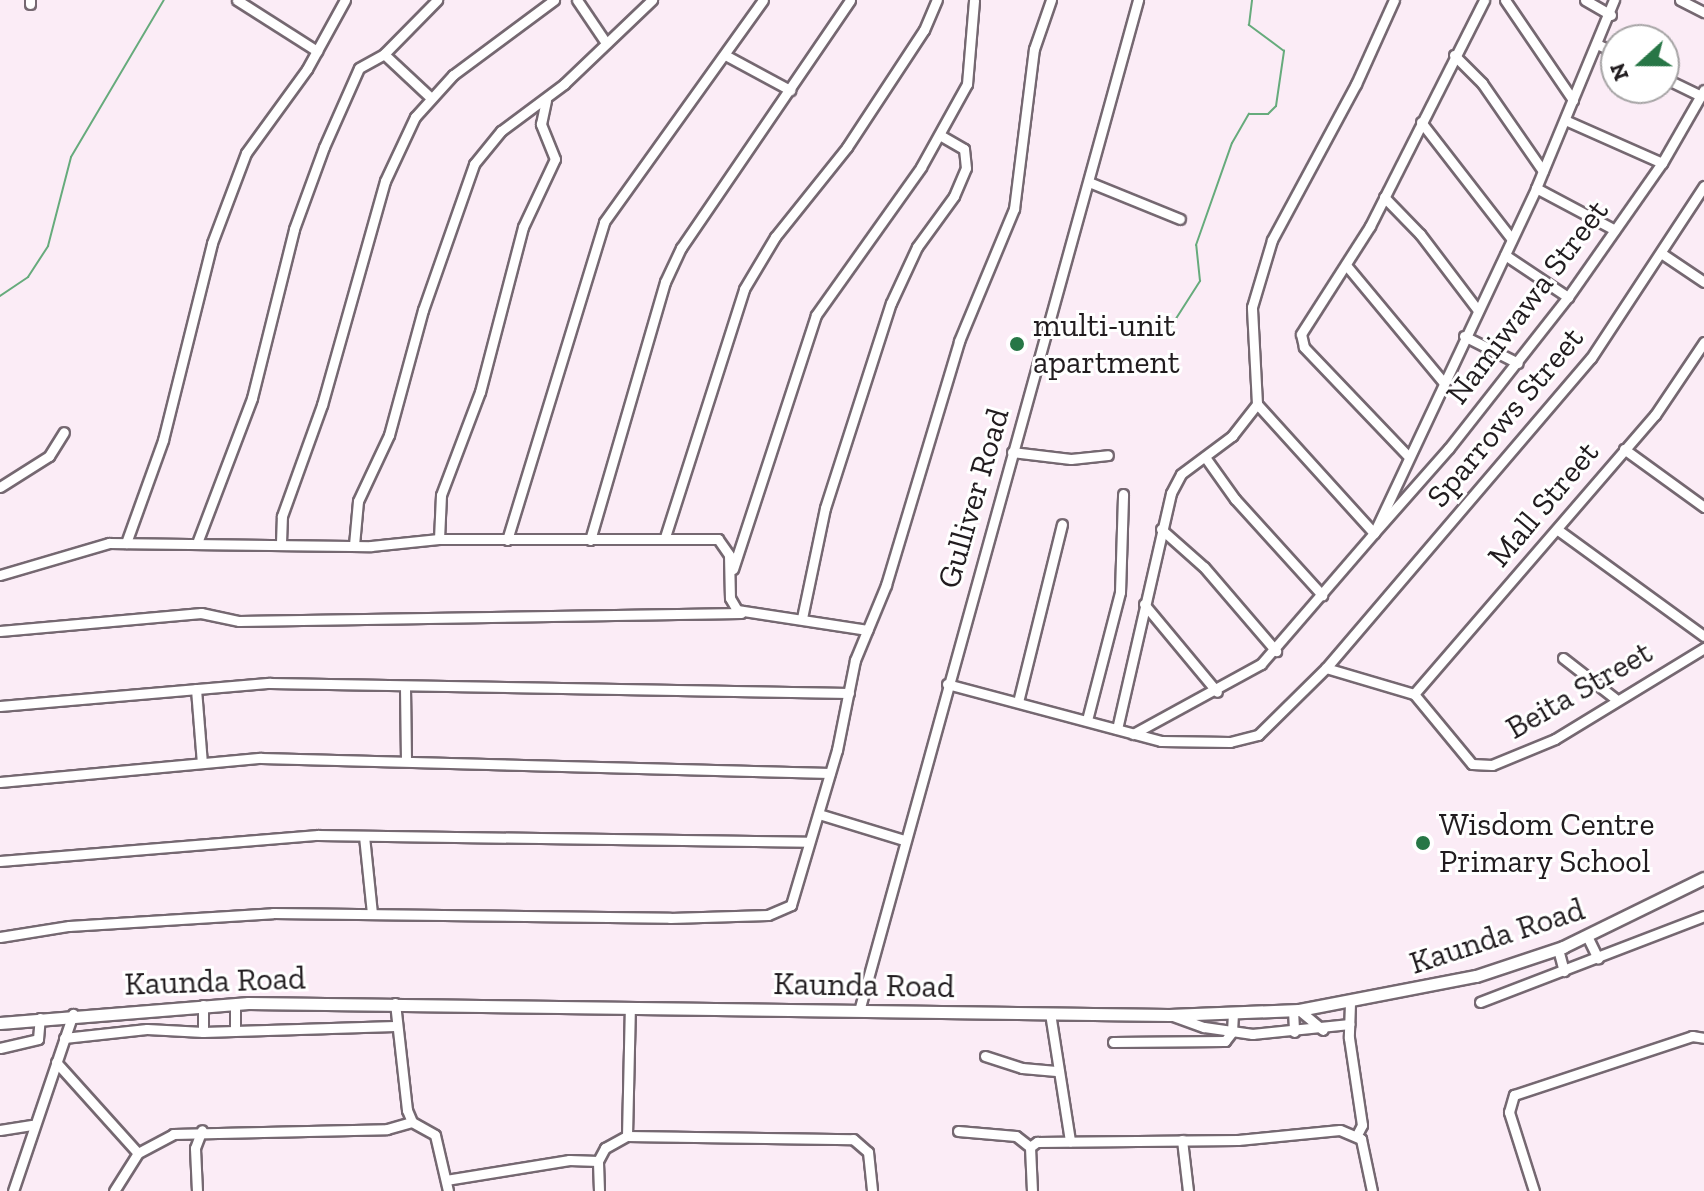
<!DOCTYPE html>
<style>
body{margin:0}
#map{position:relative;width:1704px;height:1191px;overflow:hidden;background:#fbecf6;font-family:"Zilla Slab",serif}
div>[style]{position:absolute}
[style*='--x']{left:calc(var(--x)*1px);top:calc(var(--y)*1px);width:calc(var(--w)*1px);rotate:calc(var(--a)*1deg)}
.stream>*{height:2px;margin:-1px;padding:0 1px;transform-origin:1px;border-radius:1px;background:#66ab7c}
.roads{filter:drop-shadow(2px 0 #756871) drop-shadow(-2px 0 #756871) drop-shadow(0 2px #756871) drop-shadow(0 -2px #756871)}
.minor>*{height:9px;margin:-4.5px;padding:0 4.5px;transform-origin:4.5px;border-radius:4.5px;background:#fff}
.major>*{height:11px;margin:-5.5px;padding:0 5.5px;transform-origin:5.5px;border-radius:5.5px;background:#fff}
.dots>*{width:22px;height:22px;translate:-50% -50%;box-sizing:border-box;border:4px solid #fff;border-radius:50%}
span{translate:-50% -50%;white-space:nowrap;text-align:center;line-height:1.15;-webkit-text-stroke:6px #fff;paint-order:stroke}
.street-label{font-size:32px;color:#211c1f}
.poi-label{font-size:32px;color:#211c1f}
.left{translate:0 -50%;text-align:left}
.north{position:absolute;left:1600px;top:24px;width:80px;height:80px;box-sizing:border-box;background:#fff;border:2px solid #a6a4a5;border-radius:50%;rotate:249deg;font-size:22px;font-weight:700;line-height:32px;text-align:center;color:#211c1f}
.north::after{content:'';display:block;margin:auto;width:28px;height:36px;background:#277646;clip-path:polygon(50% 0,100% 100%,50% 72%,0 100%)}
</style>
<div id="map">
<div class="stream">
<i style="--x:0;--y:296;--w:34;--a:-34"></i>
<i style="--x:28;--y:277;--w:37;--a:-57"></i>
<i style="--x:48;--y:246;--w:92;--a:-75.5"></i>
<i style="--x:71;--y:157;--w:182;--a:-59.4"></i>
<i style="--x:1170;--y:328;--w:56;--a:-57.4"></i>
<i style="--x:1200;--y:281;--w:36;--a:-96"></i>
<i style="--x:1196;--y:245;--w:108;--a:-70.6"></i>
<i style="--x:1232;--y:143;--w:34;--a:-60"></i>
<i style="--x:1249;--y:114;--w:19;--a:0"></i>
<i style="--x:1268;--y:114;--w:11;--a:-45"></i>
<i style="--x:1276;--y:106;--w:56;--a:-81.7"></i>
<i style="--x:1284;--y:51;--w:44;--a:-143.4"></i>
<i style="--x:1249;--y:25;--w:25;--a:-83"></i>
</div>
<div class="roads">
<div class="minor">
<i style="--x:30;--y:0;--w:4;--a:90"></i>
<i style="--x:237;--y:0;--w:95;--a:32.5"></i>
<i style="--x:577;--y:0;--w:52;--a:56"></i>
<i style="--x:1505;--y:0;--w:121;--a:55.8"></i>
<i style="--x:1585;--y:0;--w:30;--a:30"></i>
<i style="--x:1680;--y:0;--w:27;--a:27"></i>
<i style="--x:1599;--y:45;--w:19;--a:25"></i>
<i style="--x:384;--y:54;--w:63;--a:43.1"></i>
<i style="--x:1454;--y:55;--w:40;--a:45"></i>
<i style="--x:1482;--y:83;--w:107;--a:55.3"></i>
<i style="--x:727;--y:56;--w:72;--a:28.4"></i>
<i style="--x:1664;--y:78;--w:41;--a:25.9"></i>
<i style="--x:1565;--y:120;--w:106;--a:23.9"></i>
<i style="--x:1421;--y:122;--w:147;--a:52.2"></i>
<i style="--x:1089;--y:182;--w:98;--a:22.1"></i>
<i style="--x:1536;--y:188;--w:89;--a:28"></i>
<i style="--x:1384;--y:197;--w:52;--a:45.8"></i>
<i style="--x:1420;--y:234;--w:94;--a:52.8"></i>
<i style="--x:1661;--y:253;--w:52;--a:34"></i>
<i style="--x:1505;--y:255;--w:76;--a:33.7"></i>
<i style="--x:1346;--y:265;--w:152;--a:50.3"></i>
<i style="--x:1464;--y:336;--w:60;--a:26.6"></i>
<i style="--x:1257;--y:404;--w:174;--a:47.8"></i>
<i style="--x:1374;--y:533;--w:113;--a:-48.6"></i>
<i style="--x:1449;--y:448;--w:192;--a:-51.8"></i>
<i style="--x:1568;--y:297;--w:164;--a:-55"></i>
<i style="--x:1662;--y:163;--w:84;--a:-60.1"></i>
<i style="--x:1624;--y:449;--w:99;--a:35.9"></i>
<i style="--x:1012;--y:452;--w:59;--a:6.8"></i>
<i style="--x:1071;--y:459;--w:37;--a:-6"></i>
<i style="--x:1408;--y:456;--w:151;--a:-133.7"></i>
<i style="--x:1304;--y:347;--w:13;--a:-103"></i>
<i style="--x:1301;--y:334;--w:128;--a:-57.4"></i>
<i style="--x:1370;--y:226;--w:253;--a:-63.2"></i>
<i style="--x:1205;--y:457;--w:52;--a:54.5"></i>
<i style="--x:1235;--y:499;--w:130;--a:47.8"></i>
<i style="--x:0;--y:487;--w:58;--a:-32.3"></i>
<i style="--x:49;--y:456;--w:28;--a:-58"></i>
<i style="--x:1161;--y:529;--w:57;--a:41.5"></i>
<i style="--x:1204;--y:567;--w:111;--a:49.4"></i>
<i style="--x:1558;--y:530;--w:180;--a:36"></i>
<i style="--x:665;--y:537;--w:260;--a:-72.3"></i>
<i style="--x:744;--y:289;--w:61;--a:-59.2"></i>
<i style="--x:775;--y:237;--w:115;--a:-51.3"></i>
<i style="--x:847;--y:147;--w:140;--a:-56.7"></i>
<i style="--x:924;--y:30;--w:33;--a:-67"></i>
<i style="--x:439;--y:539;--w:44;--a:-87.4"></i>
<i style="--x:441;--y:495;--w:110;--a:-69.3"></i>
<i style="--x:480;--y:392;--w:171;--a:-75.4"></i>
<i style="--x:523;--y:227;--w:75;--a:-64.8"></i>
<i style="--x:555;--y:159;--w:38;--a:-112"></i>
<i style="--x:541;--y:124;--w:24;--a:-78"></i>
<i style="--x:507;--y:540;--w:332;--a:-73"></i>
<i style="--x:604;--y:222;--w:273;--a:-54.4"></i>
<i style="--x:590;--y:540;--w:269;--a:-73.8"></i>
<i style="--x:665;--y:282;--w:38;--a:-65"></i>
<i style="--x:681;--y:248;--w:300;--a:-55.7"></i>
<i style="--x:126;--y:543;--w:109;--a:-70.2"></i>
<i style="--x:163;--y:440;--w:203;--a:-76"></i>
<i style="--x:212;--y:243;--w:96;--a:-69.3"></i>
<i style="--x:246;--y:153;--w:104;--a:-54"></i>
<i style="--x:307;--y:69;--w:79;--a:-61.2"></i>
<i style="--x:197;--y:543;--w:155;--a:-69.2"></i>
<i style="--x:252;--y:398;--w:174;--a:-76"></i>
<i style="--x:294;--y:229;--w:87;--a:-69.9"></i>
<i style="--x:324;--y:147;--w:86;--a:-66.1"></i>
<i style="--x:359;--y:68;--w:29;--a:-29"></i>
<i style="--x:384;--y:54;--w:76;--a:-45.5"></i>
<i style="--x:281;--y:543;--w:27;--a:-88"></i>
<i style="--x:282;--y:516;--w:118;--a:-70.2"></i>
<i style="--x:322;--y:405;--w:233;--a:-74.3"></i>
<i style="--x:385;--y:181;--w:71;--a:-64.9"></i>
<i style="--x:415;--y:117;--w:57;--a:-47.9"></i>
<i style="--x:453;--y:75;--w:126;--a:-36.6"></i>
<i style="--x:354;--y:545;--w:44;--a:-84.8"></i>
<i style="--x:358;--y:501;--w:73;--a:-64.8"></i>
<i style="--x:389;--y:435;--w:130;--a:-74.8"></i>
<i style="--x:423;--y:310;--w:155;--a:-70.7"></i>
<i style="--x:474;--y:164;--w:43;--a:-50.7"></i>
<i style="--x:501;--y:131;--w:79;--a:-36.7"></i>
<i style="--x:564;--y:84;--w:122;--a:-43.7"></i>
<i style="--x:733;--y:569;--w:267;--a:-71.9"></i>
<i style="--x:816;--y:315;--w:181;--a:-54.6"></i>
<i style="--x:921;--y:167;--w:95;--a:-61"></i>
<i style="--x:967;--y:84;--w:84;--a:-85.2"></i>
<i style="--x:0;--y:575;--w:114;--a:-16.4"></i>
<i style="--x:109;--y:543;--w:262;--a:0.7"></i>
<i style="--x:371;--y:546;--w:68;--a:-5.9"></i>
<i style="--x:439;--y:539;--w:279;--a:0"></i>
<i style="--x:718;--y:539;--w:19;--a:55"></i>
<i style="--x:729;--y:555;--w:43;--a:88.7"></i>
<i style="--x:730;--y:598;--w:14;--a:60"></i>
<i style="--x:737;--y:610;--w:132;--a:8.7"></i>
<i style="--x:1144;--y:604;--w:114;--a:50.3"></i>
<i style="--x:802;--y:618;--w:112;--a:-78.2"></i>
<i style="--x:825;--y:508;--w:215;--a:-72.2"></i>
<i style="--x:891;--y:303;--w:62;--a:-65.1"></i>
<i style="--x:917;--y:247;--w:63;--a:-54"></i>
<i style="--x:954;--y:196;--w:30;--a:-67"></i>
<i style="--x:966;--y:168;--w:19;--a:-96"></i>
<i style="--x:964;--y:149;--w:28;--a:-150"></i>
<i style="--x:0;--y:631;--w:202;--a:-5.1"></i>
<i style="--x:201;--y:613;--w:39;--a:12"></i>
<i style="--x:239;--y:621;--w:502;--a:-0.91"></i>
<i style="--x:1563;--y:658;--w:68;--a:37.9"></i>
<i style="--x:1326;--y:668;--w:92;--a:16.5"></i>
<i style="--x:947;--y:684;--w:221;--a:14.9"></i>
<i style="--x:1161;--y:741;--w:69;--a:0.8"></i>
<i style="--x:1230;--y:742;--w:29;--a:-14"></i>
<i style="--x:1258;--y:735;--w:95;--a:-44.6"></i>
<i style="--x:1326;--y:668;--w:408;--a:-49.5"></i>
<i style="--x:1591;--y:358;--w:206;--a:-56.7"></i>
<i style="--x:405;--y:688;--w:73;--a:89.2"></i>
<i style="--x:196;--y:689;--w:74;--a:85.4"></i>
<i style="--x:1414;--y:694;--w:369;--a:-49.2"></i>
<i style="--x:1655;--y:415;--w:88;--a:-56.1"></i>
<i style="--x:1414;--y:694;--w:91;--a:50.4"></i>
<i style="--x:1472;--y:764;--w:20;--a:3"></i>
<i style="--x:1492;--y:765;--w:68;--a:-22.4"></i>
<i style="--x:1555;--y:739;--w:175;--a:-31.4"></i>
<i style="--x:1018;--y:702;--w:183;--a:-76.1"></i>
<i style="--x:0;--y:706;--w:271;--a:-4.9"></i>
<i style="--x:270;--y:683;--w:579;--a:0.99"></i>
<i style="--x:1087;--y:720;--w:132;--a:-75.5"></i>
<i style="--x:1120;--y:592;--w:98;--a:-88.2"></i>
<i style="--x:1117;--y:729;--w:242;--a:-77.1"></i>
<i style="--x:1171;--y:493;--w:21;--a:-62"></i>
<i style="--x:1181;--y:474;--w:64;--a:-36.7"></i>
<i style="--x:1232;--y:436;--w:41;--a:-52"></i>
<i style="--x:1257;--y:404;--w:97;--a:-93"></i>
<i style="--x:1252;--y:307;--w:70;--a:-73.4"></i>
<i style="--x:1272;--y:240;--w:177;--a:-61.7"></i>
<i style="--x:1356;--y:84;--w:92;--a:-65.7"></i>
<i style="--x:1133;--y:734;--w:146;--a:-28.7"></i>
<i style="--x:1261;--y:664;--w:173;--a:-49.2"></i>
<i style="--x:1374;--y:533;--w:381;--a:-64.8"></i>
<i style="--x:1536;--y:188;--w:204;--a:-67.5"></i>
<i style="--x:0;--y:782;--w:262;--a:-5.3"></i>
<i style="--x:261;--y:758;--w:569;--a:1.51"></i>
<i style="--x:819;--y:814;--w:89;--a:17"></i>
<i style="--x:364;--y:836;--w:77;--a:84.1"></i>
<i style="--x:0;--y:861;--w:319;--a:-4.7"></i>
<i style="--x:318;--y:835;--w:490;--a:0.8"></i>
<i style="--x:1587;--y:936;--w:25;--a:64"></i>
<i style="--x:0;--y:937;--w:70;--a:-9.1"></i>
<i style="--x:69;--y:926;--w:204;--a:-3.6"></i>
<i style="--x:273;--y:913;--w:397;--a:0.7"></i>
<i style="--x:670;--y:918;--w:98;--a:-1.8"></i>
<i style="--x:768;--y:915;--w:25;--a:-23"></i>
<i style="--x:791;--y:905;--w:162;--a:-73.5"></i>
<i style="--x:837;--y:750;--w:92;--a:-78.7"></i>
<i style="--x:855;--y:660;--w:81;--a:-67.5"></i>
<i style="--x:886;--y:585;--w:255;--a:-73.3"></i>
<i style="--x:959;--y:341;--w:143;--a:-67.4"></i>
<i style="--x:1014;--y:209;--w:161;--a:-82.9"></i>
<i style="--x:1034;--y:49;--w:52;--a:-70.9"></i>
<i style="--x:1558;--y:949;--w:23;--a:75"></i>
<i style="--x:1480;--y:1002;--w:240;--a:-21"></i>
<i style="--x:395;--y:1003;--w:108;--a:83.6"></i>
<i style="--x:407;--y:1110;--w:13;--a:67"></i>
<i style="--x:412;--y:1122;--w:26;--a:29"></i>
<i style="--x:435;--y:1135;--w:57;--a:76.9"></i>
<i style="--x:1350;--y:1003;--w:35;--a:92"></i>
<i style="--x:1349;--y:1038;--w:88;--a:81.5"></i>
<i style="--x:1362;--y:1125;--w:11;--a:117"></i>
<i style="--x:235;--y:1004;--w:25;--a:90"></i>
<i style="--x:1293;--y:1010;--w:22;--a:87"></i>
<i style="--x:1299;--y:1010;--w:31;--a:40"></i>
<i style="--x:859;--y:1011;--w:1049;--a:-74.57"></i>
<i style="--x:1050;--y:1013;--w:130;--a:81.1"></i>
<i style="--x:1173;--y:1016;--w:33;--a:20"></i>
<i style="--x:1204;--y:1027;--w:49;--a:8.3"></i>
<i style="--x:1252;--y:1034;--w:98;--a:-5.9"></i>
<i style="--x:203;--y:1032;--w:192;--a:-1.8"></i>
<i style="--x:64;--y:1038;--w:83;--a:-6.2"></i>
<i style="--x:147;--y:1029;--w:56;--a:3.1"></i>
<i style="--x:203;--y:1032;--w:27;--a:-90"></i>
<i style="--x:1113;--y:1042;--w:112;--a:-0.5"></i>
<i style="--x:1225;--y:1041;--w:11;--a:-52"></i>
<i style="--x:1232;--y:1032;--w:18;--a:-87"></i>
<i style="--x:0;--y:1048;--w:39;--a:-13"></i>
<i style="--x:38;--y:1039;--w:21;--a:-85"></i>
<i style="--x:985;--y:1056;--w:39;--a:18"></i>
<i style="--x:1022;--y:1068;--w:37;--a:5"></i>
<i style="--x:56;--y:1062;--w:122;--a:48"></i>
<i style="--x:0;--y:1130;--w:32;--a:-9"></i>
<i style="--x:958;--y:1131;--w:58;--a:4.9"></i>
<i style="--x:1016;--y:1136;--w:18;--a:38"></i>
<i style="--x:627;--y:1136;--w:129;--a:-88.7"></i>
<i style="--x:1182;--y:1140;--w:51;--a:83.3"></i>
<i style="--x:446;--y:1180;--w:125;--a:-9.2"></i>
<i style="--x:569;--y:1160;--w:29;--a:2"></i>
<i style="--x:13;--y:1191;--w:187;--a:-71.3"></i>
<i style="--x:114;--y:1191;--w:45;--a:-57.7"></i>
<i style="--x:138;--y:1153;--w:40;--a:-28"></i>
<i style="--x:173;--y:1134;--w:214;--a:-1.3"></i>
<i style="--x:387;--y:1129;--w:26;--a:-16"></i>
<i style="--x:197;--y:1191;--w:43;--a:-92.7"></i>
<i style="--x:195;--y:1148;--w:19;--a:-69"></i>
<i style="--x:599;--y:1191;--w:30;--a:-92"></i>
<i style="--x:598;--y:1161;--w:15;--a:-62"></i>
<i style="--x:605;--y:1148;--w:25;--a:-29"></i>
<i style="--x:627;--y:1136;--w:226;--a:0.8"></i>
<i style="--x:853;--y:1139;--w:20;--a:41"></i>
<i style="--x:868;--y:1152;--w:39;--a:84"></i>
<i style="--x:1032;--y:1191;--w:44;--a:-92.6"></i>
<i style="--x:1030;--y:1147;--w:9;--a:-36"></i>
<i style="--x:1037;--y:1142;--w:201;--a:-0.6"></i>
<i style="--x:1238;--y:1140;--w:102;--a:-5.6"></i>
<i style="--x:1340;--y:1130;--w:23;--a:23"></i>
<i style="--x:1361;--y:1139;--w:53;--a:78.1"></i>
<i style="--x:1534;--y:1191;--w:83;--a:-107.6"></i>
<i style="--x:1509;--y:1112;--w:18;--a:-74"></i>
<i style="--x:1514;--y:1095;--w:188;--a:-18.3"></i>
<i style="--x:1692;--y:1036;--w:12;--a:9"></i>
</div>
<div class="major">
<i style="--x:0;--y:1023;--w:249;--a:-4.6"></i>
<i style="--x:248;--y:1003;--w:921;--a:0.75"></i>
<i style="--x:1169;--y:1015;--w:130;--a:-2.2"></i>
<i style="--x:1299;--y:1010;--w:180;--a:-10.9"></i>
<i style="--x:1476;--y:976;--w:92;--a:-18.4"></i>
<i style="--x:1563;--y:947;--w:157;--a:-26.1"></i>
</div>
</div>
<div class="dots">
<i style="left:1017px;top:344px;background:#277646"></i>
<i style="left:1423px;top:843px;background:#277646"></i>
</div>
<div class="street-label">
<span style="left:1527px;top:302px;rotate:-53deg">Namiwawa Street</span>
<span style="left:1505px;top:417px;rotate:-50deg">Sparrows Street</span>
<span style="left:973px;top:498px;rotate:-74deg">Gulliver Road</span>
<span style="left:1543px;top:504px;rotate:-50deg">Mall Street</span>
<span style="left:1579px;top:690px;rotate:-30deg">Beita Street</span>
<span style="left:1497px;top:936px;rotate:-18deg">Kaunda Road</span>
<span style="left:215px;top:981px;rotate:-2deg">Kaunda Road</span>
<span style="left:864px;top:985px;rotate:1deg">Kaunda Road</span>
</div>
<div class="poi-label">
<span class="left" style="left:1033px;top:344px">multi-unit<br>apartment</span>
<span class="left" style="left:1439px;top:843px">Wisdom Centre<br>Primary School</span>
</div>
<div class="north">N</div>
</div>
